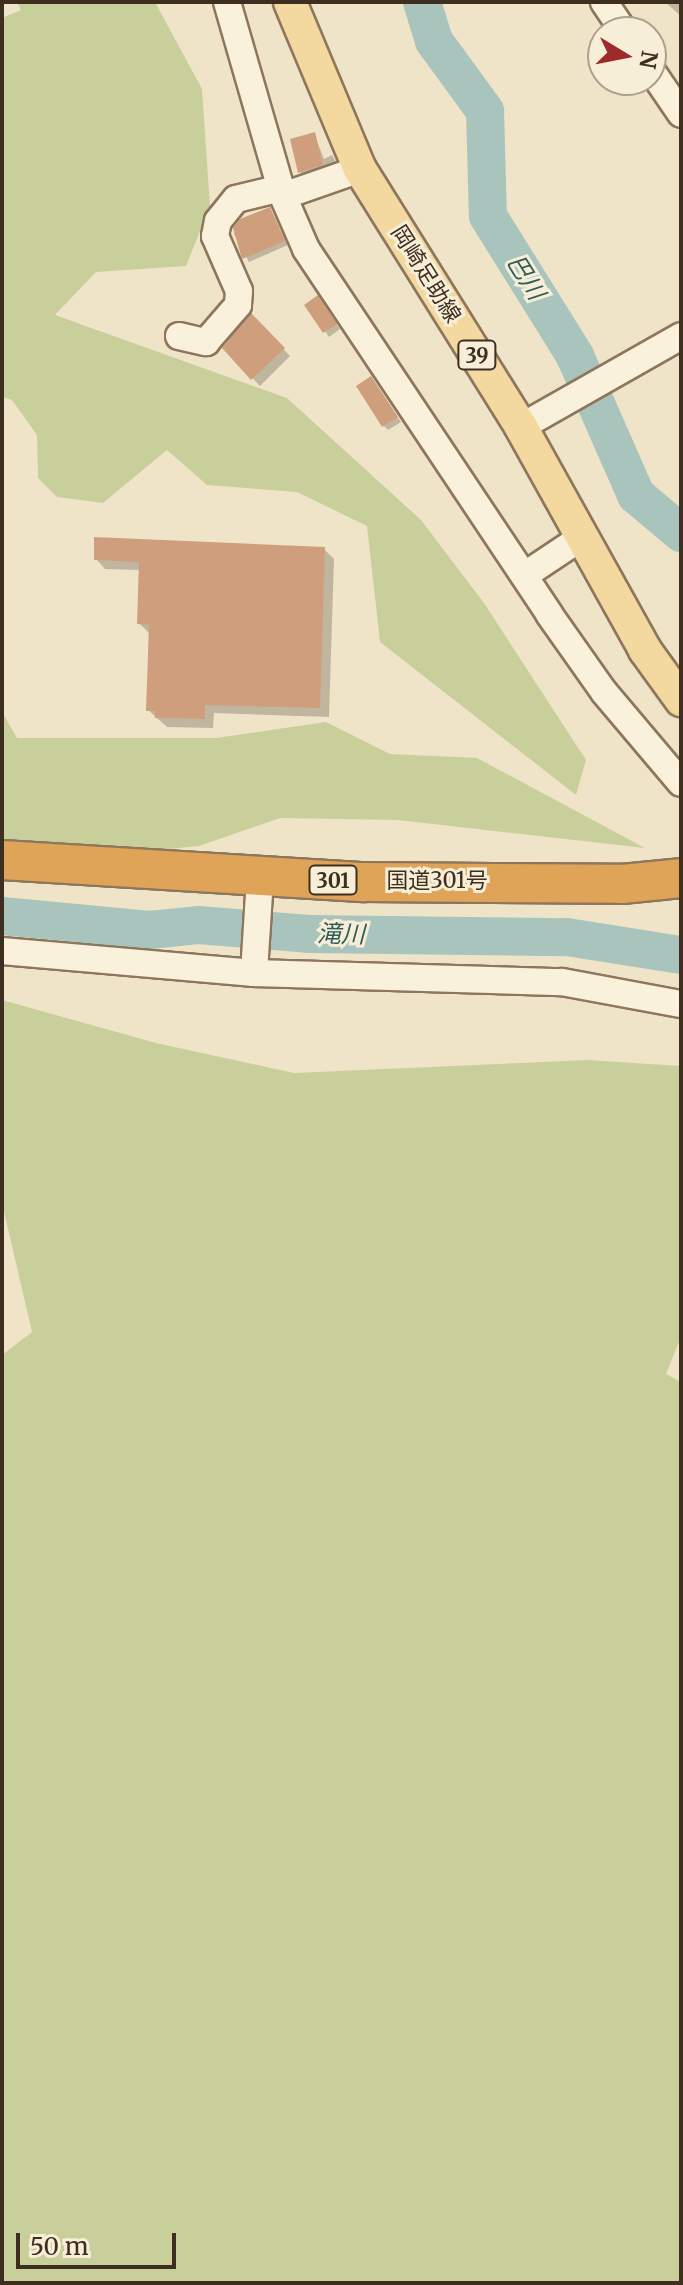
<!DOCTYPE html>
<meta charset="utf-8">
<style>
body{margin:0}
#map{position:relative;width:683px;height:2285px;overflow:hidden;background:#f0e4c8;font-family:Merriweather,"Noto Sans JP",serif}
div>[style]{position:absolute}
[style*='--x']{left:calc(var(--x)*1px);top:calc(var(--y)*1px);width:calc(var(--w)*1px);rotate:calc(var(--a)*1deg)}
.green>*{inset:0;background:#c9cf9b}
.shadow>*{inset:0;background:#0003}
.river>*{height:38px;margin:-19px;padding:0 19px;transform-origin:19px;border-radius:19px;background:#a9c4bc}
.building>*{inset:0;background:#cf9f7d}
.roads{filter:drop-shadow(2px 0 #8d765c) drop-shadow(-2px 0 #8d765c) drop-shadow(0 2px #8d765c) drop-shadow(0 -2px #8d765c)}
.minor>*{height:26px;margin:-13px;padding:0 13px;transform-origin:13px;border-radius:13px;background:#faf1dc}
.major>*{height:32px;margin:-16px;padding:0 16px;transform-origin:16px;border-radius:16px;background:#f3d9a0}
.highway>*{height:38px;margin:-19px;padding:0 19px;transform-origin:19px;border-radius:19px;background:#e0a458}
span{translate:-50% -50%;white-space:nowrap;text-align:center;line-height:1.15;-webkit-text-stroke:6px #f7eed8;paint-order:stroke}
.shield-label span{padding:2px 6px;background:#f7eed8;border:2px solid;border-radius:6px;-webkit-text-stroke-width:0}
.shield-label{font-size:20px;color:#3d2e20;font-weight:700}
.street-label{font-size:22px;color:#3d2e20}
.water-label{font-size:24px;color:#2f5d5a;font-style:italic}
.frame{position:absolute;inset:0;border:4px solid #3d2e20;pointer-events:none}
.north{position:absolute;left:587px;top:16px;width:80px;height:80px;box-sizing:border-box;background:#f7eed8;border:2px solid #ada18e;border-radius:50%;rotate:100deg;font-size:22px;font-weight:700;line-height:32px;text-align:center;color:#3d2e20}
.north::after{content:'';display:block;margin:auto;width:28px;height:36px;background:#9e2a2b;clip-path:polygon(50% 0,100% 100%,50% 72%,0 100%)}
.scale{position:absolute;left:16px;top:2233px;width:160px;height:36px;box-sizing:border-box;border:4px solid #3d2e20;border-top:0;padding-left:10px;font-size:24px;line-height:28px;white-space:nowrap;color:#3d2e20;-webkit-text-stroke:6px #f7eed8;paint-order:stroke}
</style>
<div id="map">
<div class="green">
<i style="clip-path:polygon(17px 2px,155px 2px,202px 89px,210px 206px,186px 266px,96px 272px,55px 315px,287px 398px,421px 520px,484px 603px,586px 760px,576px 795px,380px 642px,367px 526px,297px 492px,207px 485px,167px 450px,103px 503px,57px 497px,38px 478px,37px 435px,12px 400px,2px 397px,2px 18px,21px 10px)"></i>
<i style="clip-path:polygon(2px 712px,17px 738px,216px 738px,326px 722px,390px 754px,477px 758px,645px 848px,397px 820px,280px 818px,199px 846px,137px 852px,2px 840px)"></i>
<i style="clip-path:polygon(2px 1000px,156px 1043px,294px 1073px,587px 1060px,681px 1066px,681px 1337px,666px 1374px,681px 1382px,681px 2283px,2px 2283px,2px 1355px,32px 1332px,2px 1203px)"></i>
</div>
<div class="shadow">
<i style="clip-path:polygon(665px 2px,681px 2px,681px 16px)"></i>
<i style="clip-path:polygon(314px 134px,324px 159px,332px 155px,336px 162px,305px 177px,300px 172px)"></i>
<i style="clip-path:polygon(270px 209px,288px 245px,249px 262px,234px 234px,241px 221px)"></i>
<i style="clip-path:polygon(322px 303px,340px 329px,329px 337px,307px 305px)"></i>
<i style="clip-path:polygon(252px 316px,290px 356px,260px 386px,224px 348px)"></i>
<i style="clip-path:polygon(375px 383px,401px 422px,388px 430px,384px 426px)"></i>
<i style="clip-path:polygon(324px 549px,334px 559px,329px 717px,214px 713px,213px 728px,167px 727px,148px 710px,149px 633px,139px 623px,141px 570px,105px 569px,96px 559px)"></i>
</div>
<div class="river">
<i style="--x:422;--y:2;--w:41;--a:72.9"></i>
<i style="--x:434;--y:41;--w:87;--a:53.9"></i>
<i style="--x:485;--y:111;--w:105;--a:88.4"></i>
<i style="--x:488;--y:216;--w:165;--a:58.1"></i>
<i style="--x:575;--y:356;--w:152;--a:66.3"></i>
<i style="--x:636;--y:495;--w:59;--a:40.2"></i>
<i style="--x:2;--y:916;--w:148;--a:5.4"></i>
<i style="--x:149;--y:930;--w:49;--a:-5.8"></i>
<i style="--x:198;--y:925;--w:111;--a:4.6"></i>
<i style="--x:309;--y:934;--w:258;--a:0.7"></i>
<i style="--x:567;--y:937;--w:115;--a:9"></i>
</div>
<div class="building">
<i style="clip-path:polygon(315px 132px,323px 165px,298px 173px,290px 139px)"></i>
<i style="clip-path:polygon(270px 207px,285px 241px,242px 259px,233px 228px,240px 219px)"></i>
<i style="clip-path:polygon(318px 295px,337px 324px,323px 333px,304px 305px)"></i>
<i style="clip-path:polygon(251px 313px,285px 348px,251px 380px,222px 348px)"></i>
<i style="clip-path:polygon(371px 376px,398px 417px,382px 427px,356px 386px)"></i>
<i style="clip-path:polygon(94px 537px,325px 547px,320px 708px,205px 705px,205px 719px,155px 718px,155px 711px,146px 711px,149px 625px,137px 624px,139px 562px,94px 560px)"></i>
</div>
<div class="roads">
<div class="minor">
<i style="--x:227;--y:2;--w:202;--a:73.9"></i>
<i style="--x:283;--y:196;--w:58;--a:66.5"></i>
<i style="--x:306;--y:249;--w:438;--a:56.3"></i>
<i style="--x:549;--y:614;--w:95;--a:54.8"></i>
<i style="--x:604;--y:692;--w:119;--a:49.8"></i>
<i style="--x:604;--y:2;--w:36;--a:56"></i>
<i style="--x:651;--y:70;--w:53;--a:55.7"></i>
<i style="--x:283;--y:196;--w:82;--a:-19.3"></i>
<i style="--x:179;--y:336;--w:28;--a:13"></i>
<i style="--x:206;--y:342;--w:49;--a:-49.1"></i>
<i style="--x:238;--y:305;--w:14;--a:-86"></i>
<i style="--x:239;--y:291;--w:60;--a:-113.6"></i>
<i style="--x:215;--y:236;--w:15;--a:-79"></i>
<i style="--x:218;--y:221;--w:28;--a:-51"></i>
<i style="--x:236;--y:199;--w:46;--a:-13.7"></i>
<i style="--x:521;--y:427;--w:184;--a:-29.6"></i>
<i style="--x:525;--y:575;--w:69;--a:-33.7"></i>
<i style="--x:2;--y:951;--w:253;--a:5"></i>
<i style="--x:254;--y:973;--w:308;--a:1.7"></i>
<i style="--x:562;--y:982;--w:121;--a:10.5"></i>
<i style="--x:254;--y:973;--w:95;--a:-86.4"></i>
</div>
<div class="major">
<i style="--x:290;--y:2;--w:181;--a:67.3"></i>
<i style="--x:360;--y:169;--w:304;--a:58"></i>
<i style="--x:521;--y:427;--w:255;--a:60.9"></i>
<i style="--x:645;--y:650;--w:62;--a:54.2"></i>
</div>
<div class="highway">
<i style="--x:2;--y:860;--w:363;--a:3.5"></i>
<i style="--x:364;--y:882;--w:258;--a:0.4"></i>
<i style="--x:622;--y:884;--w:59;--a:-5.8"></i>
</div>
</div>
<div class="shield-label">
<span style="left:477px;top:355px">39</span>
<span style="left:333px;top:880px">301</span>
</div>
<div class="street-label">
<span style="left:426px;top:274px;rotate:58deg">岡崎足助線</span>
<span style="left:437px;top:881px">国道301号</span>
</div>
<div class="water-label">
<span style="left:526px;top:277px;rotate:58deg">巴川</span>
<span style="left:341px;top:934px;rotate:1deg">滝川</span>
</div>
<div class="frame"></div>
<div class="north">N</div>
<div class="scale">50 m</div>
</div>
